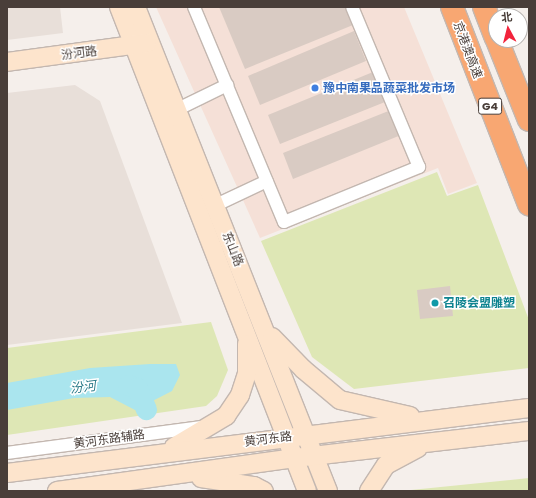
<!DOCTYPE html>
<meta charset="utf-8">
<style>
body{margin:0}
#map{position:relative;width:536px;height:498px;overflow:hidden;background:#f5efeb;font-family:Poppins,"Noto Sans SC",sans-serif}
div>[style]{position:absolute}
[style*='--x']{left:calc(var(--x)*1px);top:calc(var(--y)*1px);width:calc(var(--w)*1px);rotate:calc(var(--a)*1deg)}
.residential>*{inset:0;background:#e8dfd9}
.commercial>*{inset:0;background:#f5e0d7}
.green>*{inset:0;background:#dee7b5}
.water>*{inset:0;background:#aae5ee}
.river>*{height:21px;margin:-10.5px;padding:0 10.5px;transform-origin:10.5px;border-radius:10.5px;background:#aae5ee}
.building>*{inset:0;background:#d9cbc3}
.roads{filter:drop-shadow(1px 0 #c3b7b0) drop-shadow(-1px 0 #c3b7b0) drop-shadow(0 1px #c3b7b0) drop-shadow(0 -1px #c3b7b0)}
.street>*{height:12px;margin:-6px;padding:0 6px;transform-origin:6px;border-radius:6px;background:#fff}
.secondary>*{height:18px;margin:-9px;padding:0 9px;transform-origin:9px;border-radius:9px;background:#fde4cc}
.highway>*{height:22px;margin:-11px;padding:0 11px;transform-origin:11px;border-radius:11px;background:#f8a772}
.dots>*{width:11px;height:11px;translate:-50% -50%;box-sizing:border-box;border:2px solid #fff;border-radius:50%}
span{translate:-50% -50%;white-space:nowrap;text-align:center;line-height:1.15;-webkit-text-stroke:3px #fff;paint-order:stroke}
.shield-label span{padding:1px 3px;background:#fff;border:1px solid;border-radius:3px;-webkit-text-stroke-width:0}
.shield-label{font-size:11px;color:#493e39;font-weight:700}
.street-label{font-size:12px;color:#493e39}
.shop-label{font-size:12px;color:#366cbe;font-weight:700}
.left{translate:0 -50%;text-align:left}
.culture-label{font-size:12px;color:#0d838f;font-weight:700}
.water-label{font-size:13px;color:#2c7b89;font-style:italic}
.frame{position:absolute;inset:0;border:8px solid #493e39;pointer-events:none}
.north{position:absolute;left:488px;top:8px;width:40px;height:40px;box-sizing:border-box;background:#fff;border:1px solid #b6b2b0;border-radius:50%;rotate:353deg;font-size:11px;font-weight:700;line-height:16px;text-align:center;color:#493e39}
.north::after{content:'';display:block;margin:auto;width:14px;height:18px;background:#f2243c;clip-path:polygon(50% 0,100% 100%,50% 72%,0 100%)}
</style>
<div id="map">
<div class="residential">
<i style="clip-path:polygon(7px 7px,60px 7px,63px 33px,7px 40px)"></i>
<i style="clip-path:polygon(75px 85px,100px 101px,182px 323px,7px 345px,7px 93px)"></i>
</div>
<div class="commercial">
<i style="clip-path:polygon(156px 7px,404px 7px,477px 183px,448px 194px,438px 168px,260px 238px)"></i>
</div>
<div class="green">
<i style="clip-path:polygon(437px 172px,447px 196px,478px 185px,529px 320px,529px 368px,354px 389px,312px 357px,261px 241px)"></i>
<i style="clip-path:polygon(211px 322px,228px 370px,217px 396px,206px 406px,7px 435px,7px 348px)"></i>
<i style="clip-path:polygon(529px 478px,529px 491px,408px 491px,411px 490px)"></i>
</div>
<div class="water">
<i style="clip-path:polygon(150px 364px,176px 364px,180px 375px,172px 391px,135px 410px,110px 397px,74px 398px,7px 410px,7px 383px,90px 368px)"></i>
</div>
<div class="river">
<i style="--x:128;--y:385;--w:9;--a:18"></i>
<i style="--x:137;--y:388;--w:23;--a:67"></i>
</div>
<div class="building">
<i style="clip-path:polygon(219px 7px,346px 7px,353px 25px,245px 69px)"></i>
<i style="clip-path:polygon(354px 31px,366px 61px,260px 105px,248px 76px)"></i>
<i style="clip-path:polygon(373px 72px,385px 102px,280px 144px,268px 115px)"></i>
<i style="clip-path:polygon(391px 110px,401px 135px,293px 179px,283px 153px)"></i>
<i style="clip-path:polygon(450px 286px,453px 316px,420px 319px,417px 290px)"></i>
</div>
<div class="roads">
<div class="street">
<i style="--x:194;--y:7;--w:233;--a:67.3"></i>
<i style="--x:284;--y:222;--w:146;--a:-22.2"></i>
<i style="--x:419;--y:167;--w:173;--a:-112.7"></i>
<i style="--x:178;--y:109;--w:55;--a:-26.1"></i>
<i style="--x:216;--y:205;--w:56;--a:-25.2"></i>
<i style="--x:7;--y:453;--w:198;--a:-7.6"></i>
</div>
<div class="secondary">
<i style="--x:119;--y:7;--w:519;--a:68.77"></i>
<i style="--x:136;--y:7;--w:521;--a:68.36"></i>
<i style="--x:7;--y:62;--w:141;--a:-7.7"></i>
<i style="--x:272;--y:337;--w:45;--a:45.9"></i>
<i style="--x:303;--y:369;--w:48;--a:40"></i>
<i style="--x:340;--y:400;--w:72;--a:12.9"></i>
<i style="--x:174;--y:447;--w:61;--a:-30.8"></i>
<i style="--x:226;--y:416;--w:25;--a:-56"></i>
<i style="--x:240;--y:395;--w:22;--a:-72"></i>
<i style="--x:247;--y:374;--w:30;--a:-90"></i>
<i style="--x:7;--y:473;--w:526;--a:-7.1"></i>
<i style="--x:201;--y:478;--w:54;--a:8.6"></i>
<i style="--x:254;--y:486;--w:11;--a:27"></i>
<i style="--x:57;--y:491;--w:240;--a:-7.9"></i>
<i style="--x:295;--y:458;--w:236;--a:-6.6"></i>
<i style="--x:369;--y:491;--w:31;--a:-57"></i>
<i style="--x:386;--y:465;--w:36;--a:-28"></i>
</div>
<div class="highway">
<i style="--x:452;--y:7;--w:212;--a:68.7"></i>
<i style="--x:484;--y:7;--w:33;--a:69"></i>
<i style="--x:497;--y:40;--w:86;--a:68.2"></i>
</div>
</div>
<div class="dots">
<i style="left:315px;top:88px;background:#3f7fe0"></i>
<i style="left:435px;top:303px;background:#0f9aa8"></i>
</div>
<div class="shield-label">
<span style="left:490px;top:106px">G4</span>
</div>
<div class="street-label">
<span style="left:468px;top:50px;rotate:69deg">京港澳高速</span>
<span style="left:79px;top:53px;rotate:-7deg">汾河路</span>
<span style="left:233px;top:249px;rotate:68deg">东山路</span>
<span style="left:109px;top:439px;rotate:-8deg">黄河东路辅路</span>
<span style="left:268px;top:439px;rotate:-7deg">黄河东路</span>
</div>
<div class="shop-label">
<span class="left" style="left:323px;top:88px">豫中南果品蔬菜批发市场</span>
</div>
<div class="culture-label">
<span class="left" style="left:443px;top:303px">召陵会盟雕塑</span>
</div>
<div class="water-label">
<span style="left:83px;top:388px;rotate:-7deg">汾河</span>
</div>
<div class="frame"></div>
<div class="north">北</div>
</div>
